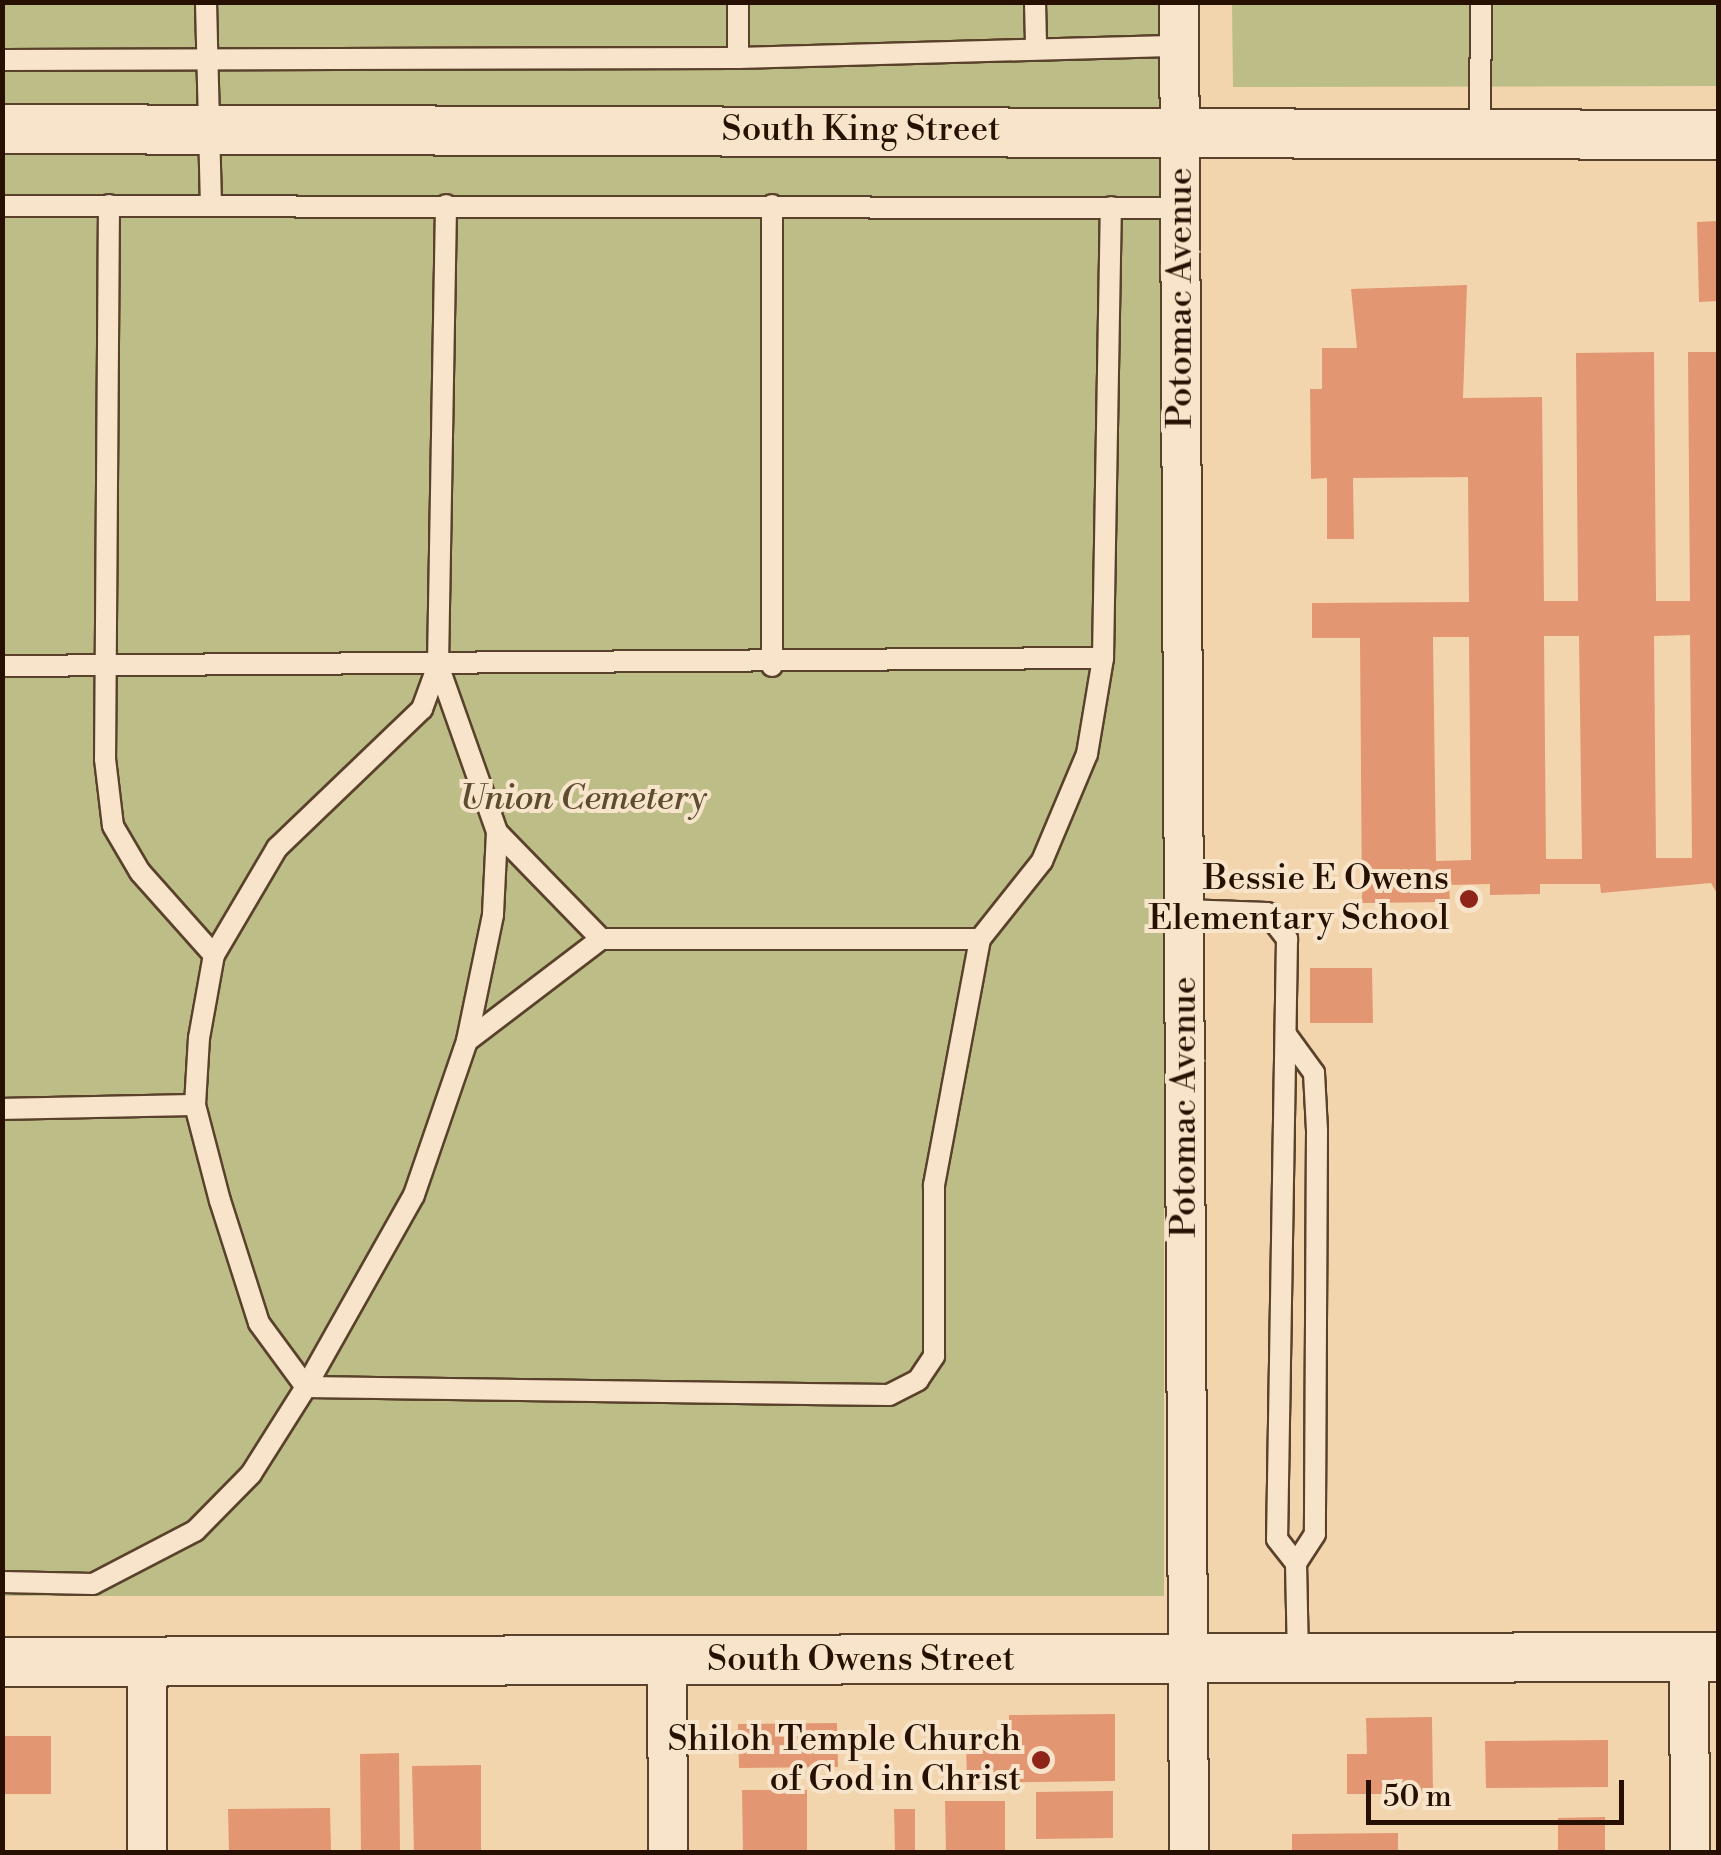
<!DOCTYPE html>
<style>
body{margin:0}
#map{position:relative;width:1721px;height:1855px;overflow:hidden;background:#f3d5ad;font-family:"Libre Bodoni",serif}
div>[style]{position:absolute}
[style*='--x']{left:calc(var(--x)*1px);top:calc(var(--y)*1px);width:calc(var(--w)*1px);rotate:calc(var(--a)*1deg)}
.green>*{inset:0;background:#bdbd88}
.building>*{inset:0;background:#e29672}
.roads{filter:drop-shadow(2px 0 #5a412b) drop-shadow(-2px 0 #5a412b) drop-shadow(0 2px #5a412b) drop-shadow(0 -2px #5a412b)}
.service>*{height:20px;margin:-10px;padding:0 10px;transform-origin:10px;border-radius:10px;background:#f7e4ca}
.minor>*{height:38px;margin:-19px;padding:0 19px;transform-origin:19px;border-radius:19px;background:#f7e4ca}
.tertiary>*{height:48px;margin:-24px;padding:0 24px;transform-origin:24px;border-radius:24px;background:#f7e4ca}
.dots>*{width:28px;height:28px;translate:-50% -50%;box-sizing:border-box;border:5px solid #f7e4ca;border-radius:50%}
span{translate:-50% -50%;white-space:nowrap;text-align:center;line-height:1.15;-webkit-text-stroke:8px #f7e4ca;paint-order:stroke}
.street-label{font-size:35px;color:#271000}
.park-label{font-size:35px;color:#5c4d30;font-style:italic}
.poi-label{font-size:35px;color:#271000}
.right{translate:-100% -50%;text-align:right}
.frame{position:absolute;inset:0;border:5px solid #271000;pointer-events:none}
.scale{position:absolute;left:1366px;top:1780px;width:258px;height:45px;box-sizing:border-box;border:5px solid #271000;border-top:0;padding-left:12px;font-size:30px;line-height:35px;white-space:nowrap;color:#271000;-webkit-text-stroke:8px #f7e4ca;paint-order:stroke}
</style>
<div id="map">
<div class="green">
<i style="clip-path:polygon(3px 3px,1164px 3px,1164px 1596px,3px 1596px)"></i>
<i style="clip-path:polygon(1232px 3px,1718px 3px,1718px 86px,1233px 87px)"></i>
</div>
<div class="building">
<i style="clip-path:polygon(1718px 221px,1718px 301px,1699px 302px,1697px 222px)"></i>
<i style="clip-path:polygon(evenodd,1467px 285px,1463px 398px,1542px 397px,1544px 601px,1578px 601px,1576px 353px,1654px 352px,1656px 601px,1690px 601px,1688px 352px,1718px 352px,1718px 895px,1711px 883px,1601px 893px,1600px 884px,1540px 884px,1540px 894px,1490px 895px,1490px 884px,1449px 885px,1450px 902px,1362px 903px,1360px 638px,1312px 638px,1312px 603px,1469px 602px,1468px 477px,1353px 478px,1354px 539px,1327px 539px,1327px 478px,1311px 479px,1310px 389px,1322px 389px,1322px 348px,1357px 348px,1351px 289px,1467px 285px,1690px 635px,1692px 858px,1656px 858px,1654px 636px,1690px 635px,1467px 285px,1544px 636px,1579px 636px,1582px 859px,1546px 859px,1544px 636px,1467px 285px,1433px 637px,1469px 637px,1471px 860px,1436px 861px,1433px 637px)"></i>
<i style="clip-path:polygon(1310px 968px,1372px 968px,1373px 1023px,1310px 1023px)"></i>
<i style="clip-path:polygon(1115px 1714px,1115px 1781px,967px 1783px,966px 1739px,1009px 1738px,1009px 1715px)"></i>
<i style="clip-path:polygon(1432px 1717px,1433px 1794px,1347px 1794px,1347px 1754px,1367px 1754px,1366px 1718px)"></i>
<i style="clip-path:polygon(837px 1723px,838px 1767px,739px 1768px,738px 1724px)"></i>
<i style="clip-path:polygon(2px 1736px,51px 1736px,51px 1794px,2px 1794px)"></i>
<i style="clip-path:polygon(1608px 1740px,1608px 1787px,1486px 1788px,1485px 1741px)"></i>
<i style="clip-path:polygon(399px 1753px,400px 1852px,361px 1852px,360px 1754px)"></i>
<i style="clip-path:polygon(481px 1765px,481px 1851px,414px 1852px,412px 1766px)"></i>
<i style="clip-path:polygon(742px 1790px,807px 1790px,807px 1851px,743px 1852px)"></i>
<i style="clip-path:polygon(1113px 1791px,1113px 1838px,1036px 1839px,1036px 1792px)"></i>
<i style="clip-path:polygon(945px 1801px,1005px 1801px,1005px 1851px,946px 1851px)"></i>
<i style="clip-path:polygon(330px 1808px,331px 1852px,229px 1852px,228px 1809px)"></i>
<i style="clip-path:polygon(894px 1809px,915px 1809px,915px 1852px,895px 1852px)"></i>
<i style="clip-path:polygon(1605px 1817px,1605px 1852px,1558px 1852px,1558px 1818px)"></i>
<i style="clip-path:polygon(1398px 1833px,1398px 1852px,1292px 1852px,1292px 1834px)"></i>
</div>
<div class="roads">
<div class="service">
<i style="--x:206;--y:2;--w:203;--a:88.6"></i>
<i style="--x:738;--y:2;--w:56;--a:90"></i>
<i style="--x:1035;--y:2;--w:41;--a:88.6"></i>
<i style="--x:2;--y:60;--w:736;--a:-0.16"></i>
<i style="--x:738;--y:58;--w:442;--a:-1.6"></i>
<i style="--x:1480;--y:133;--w:131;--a:-89.6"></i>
<i style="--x:109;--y:205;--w:554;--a:90.41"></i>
<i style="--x:105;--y:759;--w:67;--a:83.2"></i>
<i style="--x:113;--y:826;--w:53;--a:59.6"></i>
<i style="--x:140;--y:872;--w:111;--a:48.3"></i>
<i style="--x:2;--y:206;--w:1179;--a:0.1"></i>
<i style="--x:438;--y:665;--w:177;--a:70.5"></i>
<i style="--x:497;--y:832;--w:83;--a:92.8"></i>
<i style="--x:493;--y:915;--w:129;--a:101.7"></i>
<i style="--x:467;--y:1041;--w:163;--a:109"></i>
<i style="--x:414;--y:1195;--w:220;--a:119.4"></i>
<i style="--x:306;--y:1387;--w:79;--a:-126.3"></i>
<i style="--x:259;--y:1323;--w:128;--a:-107.7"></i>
<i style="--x:220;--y:1201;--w:99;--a:-104.6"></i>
<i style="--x:195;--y:1105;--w:67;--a:-86.6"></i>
<i style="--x:199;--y:1038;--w:84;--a:-79.8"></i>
<i style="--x:214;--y:955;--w:124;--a:-59.5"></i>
<i style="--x:277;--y:848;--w:201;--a:-43.8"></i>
<i style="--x:422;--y:709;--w:47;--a:-70"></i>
<i style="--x:438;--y:665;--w:460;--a:-89"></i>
<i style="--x:2;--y:666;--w:1101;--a:-0.42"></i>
<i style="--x:1103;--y:658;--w:451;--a:-89"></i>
<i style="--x:772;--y:666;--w:461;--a:-90"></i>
<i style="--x:497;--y:832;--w:149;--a:45.8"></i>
<i style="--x:1184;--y:910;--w:83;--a:2.1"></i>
<i style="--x:1267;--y:913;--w:33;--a:52"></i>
<i style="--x:1287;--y:939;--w:600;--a:90.95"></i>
<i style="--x:1277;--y:1539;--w:31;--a:52"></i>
<i style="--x:1296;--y:1563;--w:95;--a:88.8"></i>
<i style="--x:1287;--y:1036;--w:46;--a:53.9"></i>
<i style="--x:1314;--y:1073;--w:58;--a:87"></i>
<i style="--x:1317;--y:1131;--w:403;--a:90.3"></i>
<i style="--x:1315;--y:1534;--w:35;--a:123"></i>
<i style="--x:467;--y:1041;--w:168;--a:-37.3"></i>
<i style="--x:601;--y:939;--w:379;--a:0"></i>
<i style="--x:2;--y:1109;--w:193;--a:-1.2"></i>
<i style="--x:2;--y:1582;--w:91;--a:1.3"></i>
<i style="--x:93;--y:1584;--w:115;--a:-27.5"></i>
<i style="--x:195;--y:1531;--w:80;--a:-45.5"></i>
<i style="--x:251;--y:1474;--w:103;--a:-57.7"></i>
<i style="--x:306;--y:1387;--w:583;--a:0.79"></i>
<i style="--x:889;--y:1395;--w:33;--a:-27"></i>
<i style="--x:918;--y:1380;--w:29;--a:-56"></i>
<i style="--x:934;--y:1356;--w:171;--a:-90"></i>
<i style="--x:934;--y:1185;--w:250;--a:-79.4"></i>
<i style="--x:980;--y:939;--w:100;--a:-51.5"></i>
<i style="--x:1042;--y:861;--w:116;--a:-67.2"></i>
<i style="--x:1087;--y:754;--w:97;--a:-80.5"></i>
</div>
<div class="minor">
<i style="--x:1179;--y:2;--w:1850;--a:89.69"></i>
<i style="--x:1689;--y:1656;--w:196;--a:89.7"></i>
<i style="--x:667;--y:1660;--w:192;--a:89.7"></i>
<i style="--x:147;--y:1662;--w:190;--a:90"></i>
</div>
<div class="tertiary">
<i style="--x:2;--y:129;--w:1716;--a:0.2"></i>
<i style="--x:2;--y:1662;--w:1716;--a:-0.17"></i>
</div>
</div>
<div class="dots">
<i style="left:1469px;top:899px;background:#8f2418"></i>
<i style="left:1041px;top:1760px;background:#8f2418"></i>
</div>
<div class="street-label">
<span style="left:861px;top:130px">South King Street</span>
<span style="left:1181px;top:298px;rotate:-90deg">Potomac Avenue</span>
<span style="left:1185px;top:1107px;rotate:-90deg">Potomac Avenue</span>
<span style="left:861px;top:1660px">South Owens Street</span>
</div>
<div class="park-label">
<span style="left:583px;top:799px">Union Cemetery</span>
</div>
<div class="poi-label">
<span class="right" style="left:1449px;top:899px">Bessie E Owens<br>Elementary School</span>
<span class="right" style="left:1021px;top:1760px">Shiloh Temple Church<br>of God in Christ</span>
</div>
<div class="frame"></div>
<div class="scale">50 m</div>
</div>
